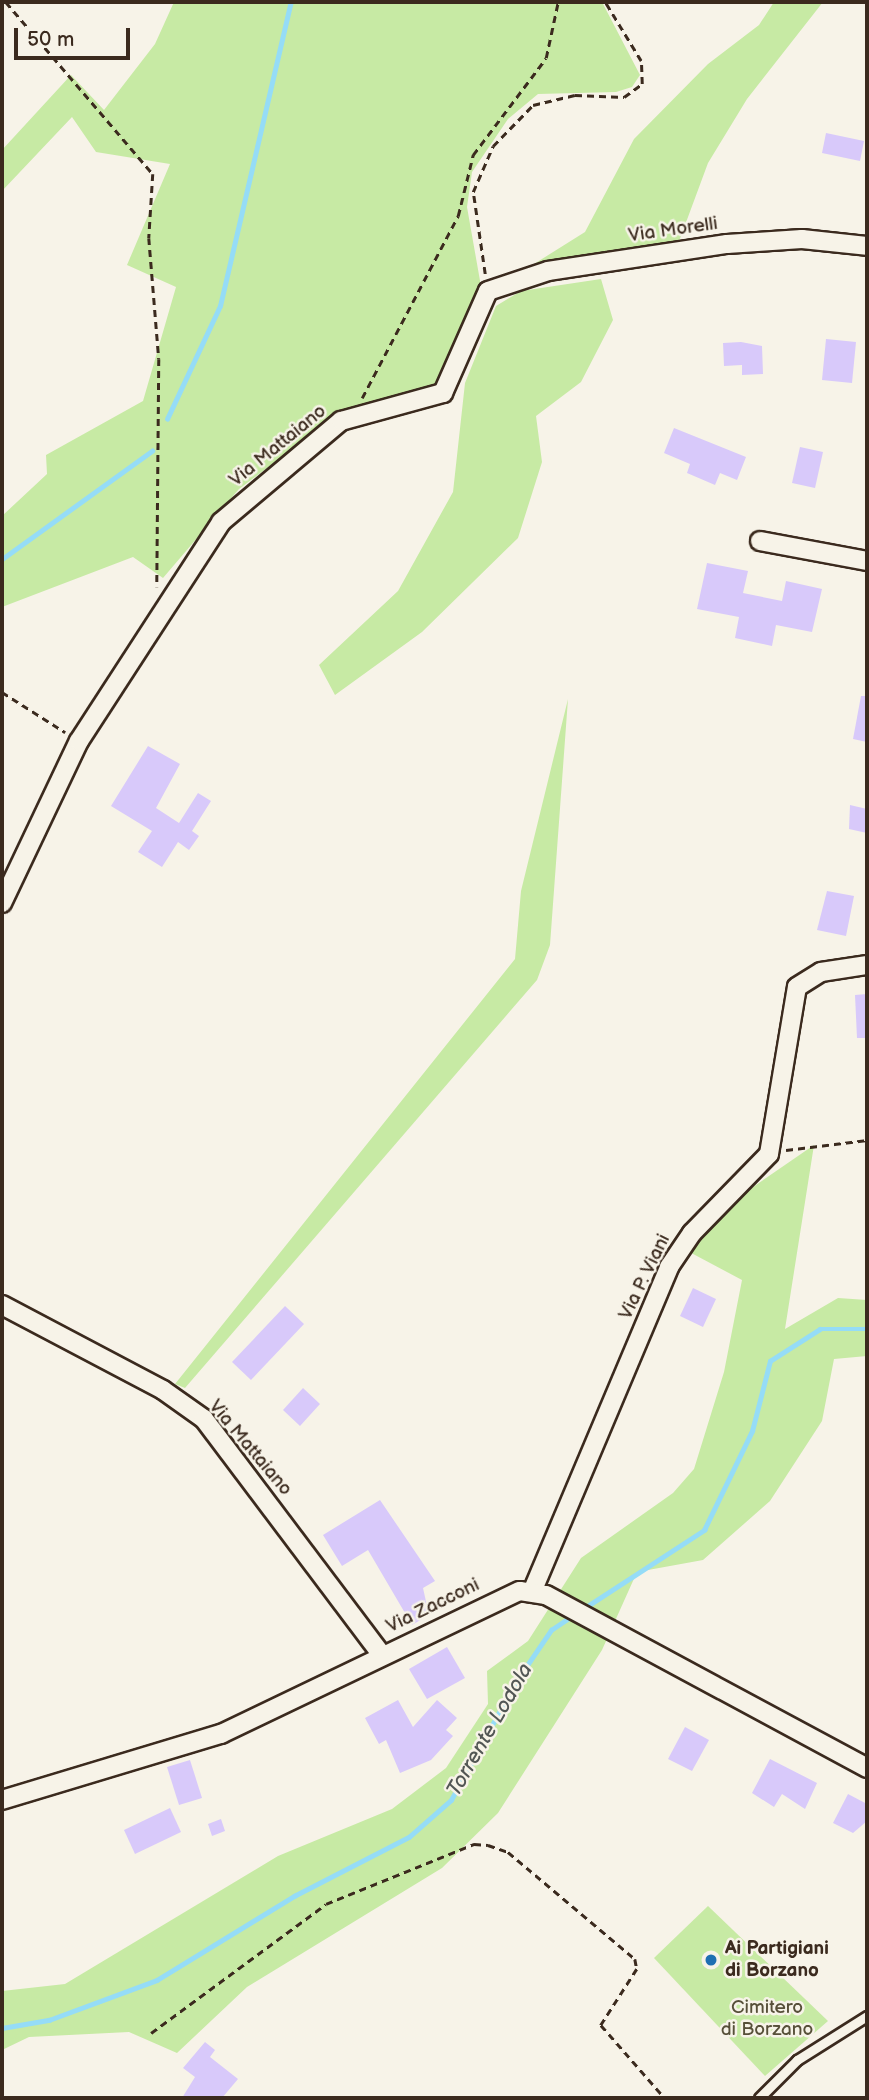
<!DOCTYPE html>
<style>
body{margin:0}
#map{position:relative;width:869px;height:2100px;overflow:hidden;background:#f7f3e8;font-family:"Balsamiq Sans",sans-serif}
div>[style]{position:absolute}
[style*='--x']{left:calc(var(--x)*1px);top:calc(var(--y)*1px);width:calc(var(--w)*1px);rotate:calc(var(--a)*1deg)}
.green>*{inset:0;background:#c7eaa4}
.stream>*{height:4.5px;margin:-2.25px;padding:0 2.25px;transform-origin:2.25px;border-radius:2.25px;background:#95dcf7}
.building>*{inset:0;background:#d8c9fa}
.path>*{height:2.5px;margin-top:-1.25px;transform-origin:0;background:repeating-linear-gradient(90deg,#3b2a1e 0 7px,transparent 0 12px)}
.roads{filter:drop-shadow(2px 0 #3b2a1e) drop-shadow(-2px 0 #3b2a1e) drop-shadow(0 2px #3b2a1e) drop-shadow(0 -2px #3b2a1e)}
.lane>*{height:9px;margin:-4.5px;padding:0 4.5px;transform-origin:4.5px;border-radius:4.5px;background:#f7f3e8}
.street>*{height:18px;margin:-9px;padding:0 9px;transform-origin:9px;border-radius:9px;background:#f7f3e8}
.dots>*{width:19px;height:19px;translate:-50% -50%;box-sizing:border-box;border:4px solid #f7f3e8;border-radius:50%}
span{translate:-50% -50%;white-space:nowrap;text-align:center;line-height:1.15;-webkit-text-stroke:5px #f7f3e8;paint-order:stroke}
.street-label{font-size:19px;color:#3b2a1e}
.poi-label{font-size:19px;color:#3b2a1e;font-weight:700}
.left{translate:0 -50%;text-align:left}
.park-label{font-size:19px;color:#575039}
.water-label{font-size:21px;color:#525654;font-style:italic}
.frame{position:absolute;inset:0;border:4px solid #3b2a1e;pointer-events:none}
.scale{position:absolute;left:14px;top:28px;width:116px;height:32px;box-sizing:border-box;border:4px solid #3b2a1e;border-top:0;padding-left:9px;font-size:21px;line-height:24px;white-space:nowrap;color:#3b2a1e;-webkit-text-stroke:5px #f7f3e8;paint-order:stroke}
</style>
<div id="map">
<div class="green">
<i style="clip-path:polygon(174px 2px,602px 2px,640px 75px,632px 87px,616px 92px,538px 94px,508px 119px,472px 172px,467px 207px,482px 292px,443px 387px,346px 409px,239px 489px,163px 578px,133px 557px,2px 607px,2px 516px,47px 474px,46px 455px,143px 401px,176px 287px,127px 265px,170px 164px,96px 152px,72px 117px,2px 191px,2px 150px,71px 75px,104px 110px,155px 44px)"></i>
<i style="clip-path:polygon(774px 2px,823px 2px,747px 99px,708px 163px,678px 244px,526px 269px,585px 232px,634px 139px,708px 64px,759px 25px)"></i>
<i style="clip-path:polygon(601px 279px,613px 320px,581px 382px,536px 416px,542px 462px,518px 538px,422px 632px,335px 695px,319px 665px,398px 591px,453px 492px,465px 383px,496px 306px,521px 291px)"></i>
<i style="clip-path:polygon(568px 699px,550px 945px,537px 980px,185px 1388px,175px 1384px,515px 959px,521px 891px)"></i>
<i style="clip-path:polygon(814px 1145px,785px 1329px,838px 1298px,867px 1300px,867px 1356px,834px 1359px,822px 1421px,770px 1501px,703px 1560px,637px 1572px,602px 1650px,498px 1813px,442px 1868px,247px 1987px,177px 2053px,129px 2032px,29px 2037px,2px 2050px,2px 1991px,65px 1984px,278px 1856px,392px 1809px,446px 1768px,488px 1704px,487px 1671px,528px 1641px,581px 1558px,673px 1493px,694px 1469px,724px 1372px,742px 1280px,680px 1247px,708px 1218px)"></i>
<i style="clip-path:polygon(708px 1906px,828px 2021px,765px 2076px,654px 1958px)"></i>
</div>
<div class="stream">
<i style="--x:167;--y:419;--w:125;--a:-64.9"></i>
<i style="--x:220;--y:306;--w:312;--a:-76.9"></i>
<i style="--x:2;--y:559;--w:185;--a:-35.8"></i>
<i style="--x:583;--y:1609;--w:145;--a:-33.1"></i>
<i style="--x:704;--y:1530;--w:110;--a:-64.1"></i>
<i style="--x:752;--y:1431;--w:72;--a:-75.6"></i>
<i style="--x:770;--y:1361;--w:59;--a:-32.6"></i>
<i style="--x:820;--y:1329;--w:47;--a:0"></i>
<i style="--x:2;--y:2028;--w:48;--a:-9.7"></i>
<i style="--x:49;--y:2020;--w:115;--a:-20.3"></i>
<i style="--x:157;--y:1980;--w:161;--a:-31.5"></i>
<i style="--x:294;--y:1896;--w:129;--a:-27.2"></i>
<i style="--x:409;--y:1837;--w:56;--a:-41.4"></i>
<i style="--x:451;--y:1800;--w:133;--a:-61.3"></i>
<i style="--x:515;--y:1683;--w:64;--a:-55.8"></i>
<i style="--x:551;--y:1630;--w:25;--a:-34"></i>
</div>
<div class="building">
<i style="clip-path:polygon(826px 133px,864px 141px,860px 161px,822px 153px)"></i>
<i style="clip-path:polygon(826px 339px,856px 342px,852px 383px,822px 380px)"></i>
<i style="clip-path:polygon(741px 342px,762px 346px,763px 374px,742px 375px,742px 365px,724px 366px,723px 343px)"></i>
<i style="clip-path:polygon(674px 428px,746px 457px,737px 480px,720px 473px,715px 485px,687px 473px,690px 464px,664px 453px)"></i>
<i style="clip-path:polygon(800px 447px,823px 452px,815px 488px,792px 483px)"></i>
<i style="clip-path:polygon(707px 563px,748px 571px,743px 593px,782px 601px,786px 581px,822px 589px,812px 632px,776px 625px,772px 646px,735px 638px,739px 617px,697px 609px)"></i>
<i style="clip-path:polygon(861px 696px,867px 696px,867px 742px,853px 739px)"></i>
<i style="clip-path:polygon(148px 746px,180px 764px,156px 808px,179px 823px,198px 793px,211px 801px,192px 831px,199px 836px,189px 850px,178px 842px,162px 867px,138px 852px,152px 831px,111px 806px)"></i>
<i style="clip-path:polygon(850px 805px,867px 809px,867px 833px,849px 829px)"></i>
<i style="clip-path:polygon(827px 891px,854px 896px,846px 936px,817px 930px)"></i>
<i style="clip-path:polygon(867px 994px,867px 1038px,857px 1038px,855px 995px)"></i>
<i style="clip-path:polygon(693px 1288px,716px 1299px,703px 1327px,680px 1316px)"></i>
<i style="clip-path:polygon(285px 1306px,304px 1324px,251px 1380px,232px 1362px)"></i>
<i style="clip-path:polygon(303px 1388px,320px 1404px,300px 1426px,283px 1410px)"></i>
<i style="clip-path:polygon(380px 1500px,435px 1581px,423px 1588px,429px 1615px,412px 1625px,368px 1550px,342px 1566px,323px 1535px)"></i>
<i style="clip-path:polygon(447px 1647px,465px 1678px,427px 1699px,409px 1669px)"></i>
<i style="clip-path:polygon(398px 1700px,413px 1727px,437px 1700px,457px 1718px,446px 1730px,453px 1736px,431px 1760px,400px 1773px,386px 1740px,379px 1744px,365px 1718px)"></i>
<i style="clip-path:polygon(685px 1727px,709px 1740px,692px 1771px,668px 1759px)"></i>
<i style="clip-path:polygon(770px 1759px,817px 1783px,805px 1809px,782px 1794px,774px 1807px,752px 1793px)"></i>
<i style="clip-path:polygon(190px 1760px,202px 1798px,179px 1805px,167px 1767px)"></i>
<i style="clip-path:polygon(848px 1794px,867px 1804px,867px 1821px,853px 1833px,833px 1823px)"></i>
<i style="clip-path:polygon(170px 1808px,181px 1832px,135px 1854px,124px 1830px)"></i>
<i style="clip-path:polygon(221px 1819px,225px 1831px,212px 1836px,208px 1824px)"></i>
<i style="clip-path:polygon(205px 2042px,215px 2050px,210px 2057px,238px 2079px,222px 2098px,182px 2098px,195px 2077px,183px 2068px)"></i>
</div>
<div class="path">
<i style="--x:6;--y:2;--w:226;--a:49.5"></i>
<i style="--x:153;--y:174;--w:64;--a:93.6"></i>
<i style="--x:149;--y:238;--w:121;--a:85.3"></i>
<i style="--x:159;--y:359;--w:228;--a:90.5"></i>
<i style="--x:485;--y:274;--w:83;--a:-98.3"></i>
<i style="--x:473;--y:192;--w:50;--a:-66.5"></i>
<i style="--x:493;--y:146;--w:57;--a:-45.7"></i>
<i style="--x:533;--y:105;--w:43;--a:-13.4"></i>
<i style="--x:575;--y:95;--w:49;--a:2.3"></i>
<i style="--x:624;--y:97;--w:22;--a:-36"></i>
<i style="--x:642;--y:84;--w:23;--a:-92"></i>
<i style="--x:641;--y:61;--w:69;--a:-121.4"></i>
<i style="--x:362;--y:398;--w:206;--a:-62.2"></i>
<i style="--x:458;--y:216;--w:63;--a:-76.2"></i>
<i style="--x:473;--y:155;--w:121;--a:-53"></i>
<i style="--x:546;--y:58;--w:57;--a:-77.9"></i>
<i style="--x:2;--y:692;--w:75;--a:32.4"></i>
<i style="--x:786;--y:1150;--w:82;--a:-7"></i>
<i style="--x:151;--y:2033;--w:217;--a:-36.4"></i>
<i style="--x:326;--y:1904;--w:160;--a:-22.1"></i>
<i style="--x:474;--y:1844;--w:14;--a:4"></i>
<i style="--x:488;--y:1845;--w:21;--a:19"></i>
<i style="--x:508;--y:1852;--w:166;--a:40.1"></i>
<i style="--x:635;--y:1959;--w:10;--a:79"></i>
<i style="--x:637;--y:1969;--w:67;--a:122.7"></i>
<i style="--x:601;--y:2025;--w:97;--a:48.8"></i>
</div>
<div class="roads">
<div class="lane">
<i style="--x:759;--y:2098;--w:54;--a:-45"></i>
<i style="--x:797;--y:2060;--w:83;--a:-32.2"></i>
</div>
<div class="street">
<i style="--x:760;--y:541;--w:109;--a:10.6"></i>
<i style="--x:2;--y:903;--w:179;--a:-64.6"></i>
<i style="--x:79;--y:741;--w:261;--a:-57"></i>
<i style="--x:221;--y:522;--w:157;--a:-40.1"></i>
<i style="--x:341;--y:421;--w:106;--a:-15.4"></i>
<i style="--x:443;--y:393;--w:111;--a:-66.2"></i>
<i style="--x:488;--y:291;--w:63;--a:-18.4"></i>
<i style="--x:548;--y:271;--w:181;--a:-8.6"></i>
<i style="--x:727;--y:244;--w:75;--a:-3.8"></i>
<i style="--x:802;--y:239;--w:65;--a:6.1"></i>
<i style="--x:2;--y:1305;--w:182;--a:27.8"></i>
<i style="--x:163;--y:1390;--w:50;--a:35.3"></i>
<i style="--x:204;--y:1419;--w:294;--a:53"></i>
<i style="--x:532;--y:1592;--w:353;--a:-67.1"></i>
<i style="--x:669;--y:1267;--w:41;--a:-55.9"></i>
<i style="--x:692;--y:1233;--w:110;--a:-45.7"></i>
<i style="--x:769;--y:1154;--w:169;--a:-80.5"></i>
<i style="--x:797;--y:987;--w:28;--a:-32"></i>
<i style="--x:821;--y:972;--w:47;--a:-8.7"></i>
<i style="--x:2;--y:1800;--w:229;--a:-16.8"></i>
<i style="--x:221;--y:1734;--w:331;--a:-25.6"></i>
<i style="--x:520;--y:1591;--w:26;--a:9"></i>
<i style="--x:546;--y:1595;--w:365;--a:28.3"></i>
</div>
</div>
<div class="dots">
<i style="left:711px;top:1960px;background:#1f6fb2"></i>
</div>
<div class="street-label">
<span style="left:673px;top:230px;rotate:-8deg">Via Morelli</span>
<span style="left:278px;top:446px;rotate:-39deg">Via Mattaiano</span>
<span style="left:645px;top:1277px;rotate:-64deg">Via P. Viani</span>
<span style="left:250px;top:1448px;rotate:50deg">Via Mattaiano</span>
<span style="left:433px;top:1606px;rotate:-26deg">Via Zacconi</span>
</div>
<div class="poi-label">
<span class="left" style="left:725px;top:1960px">Ai Partigiani<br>di Borzano</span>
</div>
<div class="park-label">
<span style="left:767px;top:2019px">Cimitero<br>di Borzano</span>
</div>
<div class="water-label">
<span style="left:490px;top:1730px;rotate:-60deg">Torrente Lodola</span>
</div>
<div class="frame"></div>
<div class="scale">50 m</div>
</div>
